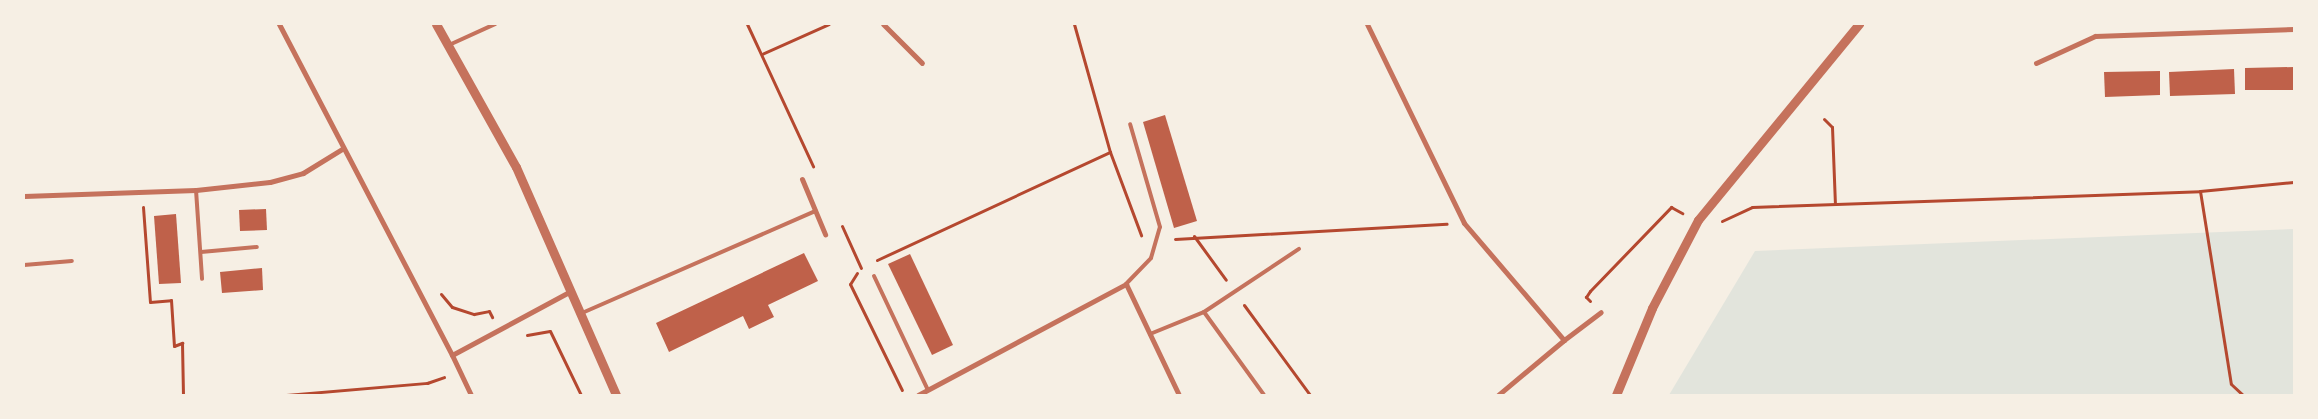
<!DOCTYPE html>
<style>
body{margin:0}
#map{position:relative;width:2318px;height:419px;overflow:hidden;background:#f6efe4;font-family:"Fira Sans",sans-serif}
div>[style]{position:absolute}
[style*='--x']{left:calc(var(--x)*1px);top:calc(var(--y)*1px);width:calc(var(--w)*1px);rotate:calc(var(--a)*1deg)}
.green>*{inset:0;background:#e2e4dc}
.building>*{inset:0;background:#bf614a}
.path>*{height:3px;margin:-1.5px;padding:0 1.5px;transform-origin:1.5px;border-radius:1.5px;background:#b5482f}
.service>*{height:4px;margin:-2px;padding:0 2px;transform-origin:2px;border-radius:2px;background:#c5725c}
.minor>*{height:5px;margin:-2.5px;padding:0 2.5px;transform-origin:2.5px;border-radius:2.5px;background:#c5725c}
.tertiary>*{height:9px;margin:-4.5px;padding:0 4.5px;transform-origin:4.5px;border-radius:4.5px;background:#c5725c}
span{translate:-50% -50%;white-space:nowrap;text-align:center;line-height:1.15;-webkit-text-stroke:4px #f6efe4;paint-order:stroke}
.frame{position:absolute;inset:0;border:25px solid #f6efe4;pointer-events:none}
</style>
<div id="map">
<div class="green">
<i style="clip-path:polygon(2294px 229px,2294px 395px,1669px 395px,1755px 251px)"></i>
</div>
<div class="building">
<i style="clip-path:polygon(2294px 67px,2294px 90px,2245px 90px,2245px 68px)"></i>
<i style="clip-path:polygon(2234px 69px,2235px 94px,2170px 96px,2169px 72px)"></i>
<i style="clip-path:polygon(2160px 71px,2160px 95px,2105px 97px,2104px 72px)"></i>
<i style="clip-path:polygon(1165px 115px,1197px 221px,1174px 228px,1143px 122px)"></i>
<i style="clip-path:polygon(266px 209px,267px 230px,240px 231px,239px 210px)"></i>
<i style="clip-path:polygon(176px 214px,181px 283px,159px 284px,154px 216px)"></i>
<i style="clip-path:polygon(804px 253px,818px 281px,768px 305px,774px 317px,749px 329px,743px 316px,669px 352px,656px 323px)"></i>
<i style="clip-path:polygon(910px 254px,953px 345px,932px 355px,888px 264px)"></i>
<i style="clip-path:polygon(262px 268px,263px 290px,222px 293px,220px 272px)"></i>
</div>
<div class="path">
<i style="--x:747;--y:24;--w:157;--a:65.1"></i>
<i style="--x:1074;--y:24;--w:133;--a:74.3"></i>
<i style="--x:1110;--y:152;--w:89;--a:69.5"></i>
<i style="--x:762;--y:54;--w:73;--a:-24.1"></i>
<i style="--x:1824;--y:119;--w:11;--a:45"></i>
<i style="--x:1832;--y:127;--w:77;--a:87.8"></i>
<i style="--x:2200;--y:191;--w:195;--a:80.9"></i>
<i style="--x:2231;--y:384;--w:16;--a:43"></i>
<i style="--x:143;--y:207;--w:95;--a:85.8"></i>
<i style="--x:150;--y:302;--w:21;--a:-5"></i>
<i style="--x:171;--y:300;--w:46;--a:86.3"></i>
<i style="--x:174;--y:346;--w:9;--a:-21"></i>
<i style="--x:182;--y:343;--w:52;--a:88.9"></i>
<i style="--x:1722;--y:221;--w:33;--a:-25"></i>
<i style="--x:1752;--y:207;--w:448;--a:-2"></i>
<i style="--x:2200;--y:191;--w:94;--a:-5.5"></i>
<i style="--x:842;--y:226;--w:46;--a:65.7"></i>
<i style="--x:1194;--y:236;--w:54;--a:54"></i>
<i style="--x:1175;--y:239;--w:272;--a:-3.2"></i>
<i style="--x:877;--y:260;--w:257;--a:-24.9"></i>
<i style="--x:857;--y:273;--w:13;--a:122"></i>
<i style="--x:850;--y:284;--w:118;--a:63.9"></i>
<i style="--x:441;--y:294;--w:17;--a:50"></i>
<i style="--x:452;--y:307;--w:23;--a:18"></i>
<i style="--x:474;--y:314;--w:15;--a:-11"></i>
<i style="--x:489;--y:311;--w:7;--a:63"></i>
<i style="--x:1590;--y:301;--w:6;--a:-135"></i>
<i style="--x:1586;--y:297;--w:7;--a:-56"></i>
<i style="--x:1590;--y:291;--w:117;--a:-46"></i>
<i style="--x:1671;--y:207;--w:13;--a:29"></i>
<i style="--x:1244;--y:305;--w:112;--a:53.7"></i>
<i style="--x:527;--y:335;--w:23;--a:-10"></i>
<i style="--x:550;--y:331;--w:71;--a:64.2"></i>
<i style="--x:286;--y:395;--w:142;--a:-4.9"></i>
<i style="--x:427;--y:383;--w:18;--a:-19"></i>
</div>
<div class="service">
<i style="--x:449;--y:45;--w:51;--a:-24.5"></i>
<i style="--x:196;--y:190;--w:89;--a:86.1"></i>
<i style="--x:201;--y:252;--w:56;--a:-5.1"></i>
<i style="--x:24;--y:265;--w:48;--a:-4.8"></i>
<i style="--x:874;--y:276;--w:126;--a:64.7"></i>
<i style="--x:1126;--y:284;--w:36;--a:-46"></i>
<i style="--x:1151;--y:258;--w:32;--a:-74"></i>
<i style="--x:1160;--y:227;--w:107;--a:-106.2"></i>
<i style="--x:1204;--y:312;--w:102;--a:54.1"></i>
<i style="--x:582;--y:313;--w:255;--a:-23.6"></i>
<i style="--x:1150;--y:334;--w:58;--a:-22.2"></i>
<i style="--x:1204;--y:312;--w:114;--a:-33.6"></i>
</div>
<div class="minor">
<i style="--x:279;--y:24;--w:373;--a:62.4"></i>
<i style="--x:452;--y:355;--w:135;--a:-28.3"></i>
<i style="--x:883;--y:24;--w:55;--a:45"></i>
<i style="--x:1367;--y:24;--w:221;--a:64"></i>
<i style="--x:1464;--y:223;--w:154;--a:49.5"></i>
<i style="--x:1564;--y:340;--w:86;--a:140.2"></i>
<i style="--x:2036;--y:63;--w:65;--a:-24.6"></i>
<i style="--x:2095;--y:36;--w:199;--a:-2"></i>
<i style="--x:802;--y:179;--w:60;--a:67.3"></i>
<i style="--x:24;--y:196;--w:172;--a:-2"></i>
<i style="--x:196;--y:190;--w:74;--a:-6.2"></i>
<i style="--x:270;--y:182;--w:34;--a:-15"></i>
<i style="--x:303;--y:173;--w:46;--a:-31.6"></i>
<i style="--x:1564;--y:340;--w:46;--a:-37.1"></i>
<i style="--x:452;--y:355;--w:44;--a:64.6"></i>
<i style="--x:918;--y:395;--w:236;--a:-28.1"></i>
<i style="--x:1126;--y:284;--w:123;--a:64.5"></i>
</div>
<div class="tertiary">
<i style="--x:436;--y:24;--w:164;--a:60.8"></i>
<i style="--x:516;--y:167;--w:249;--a:66.3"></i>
<i style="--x:1616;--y:395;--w:94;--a:-67.5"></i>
<i style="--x:1652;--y:308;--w:99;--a:-62.4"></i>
<i style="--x:1698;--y:220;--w:254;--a:-50.6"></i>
</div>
<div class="frame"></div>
</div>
